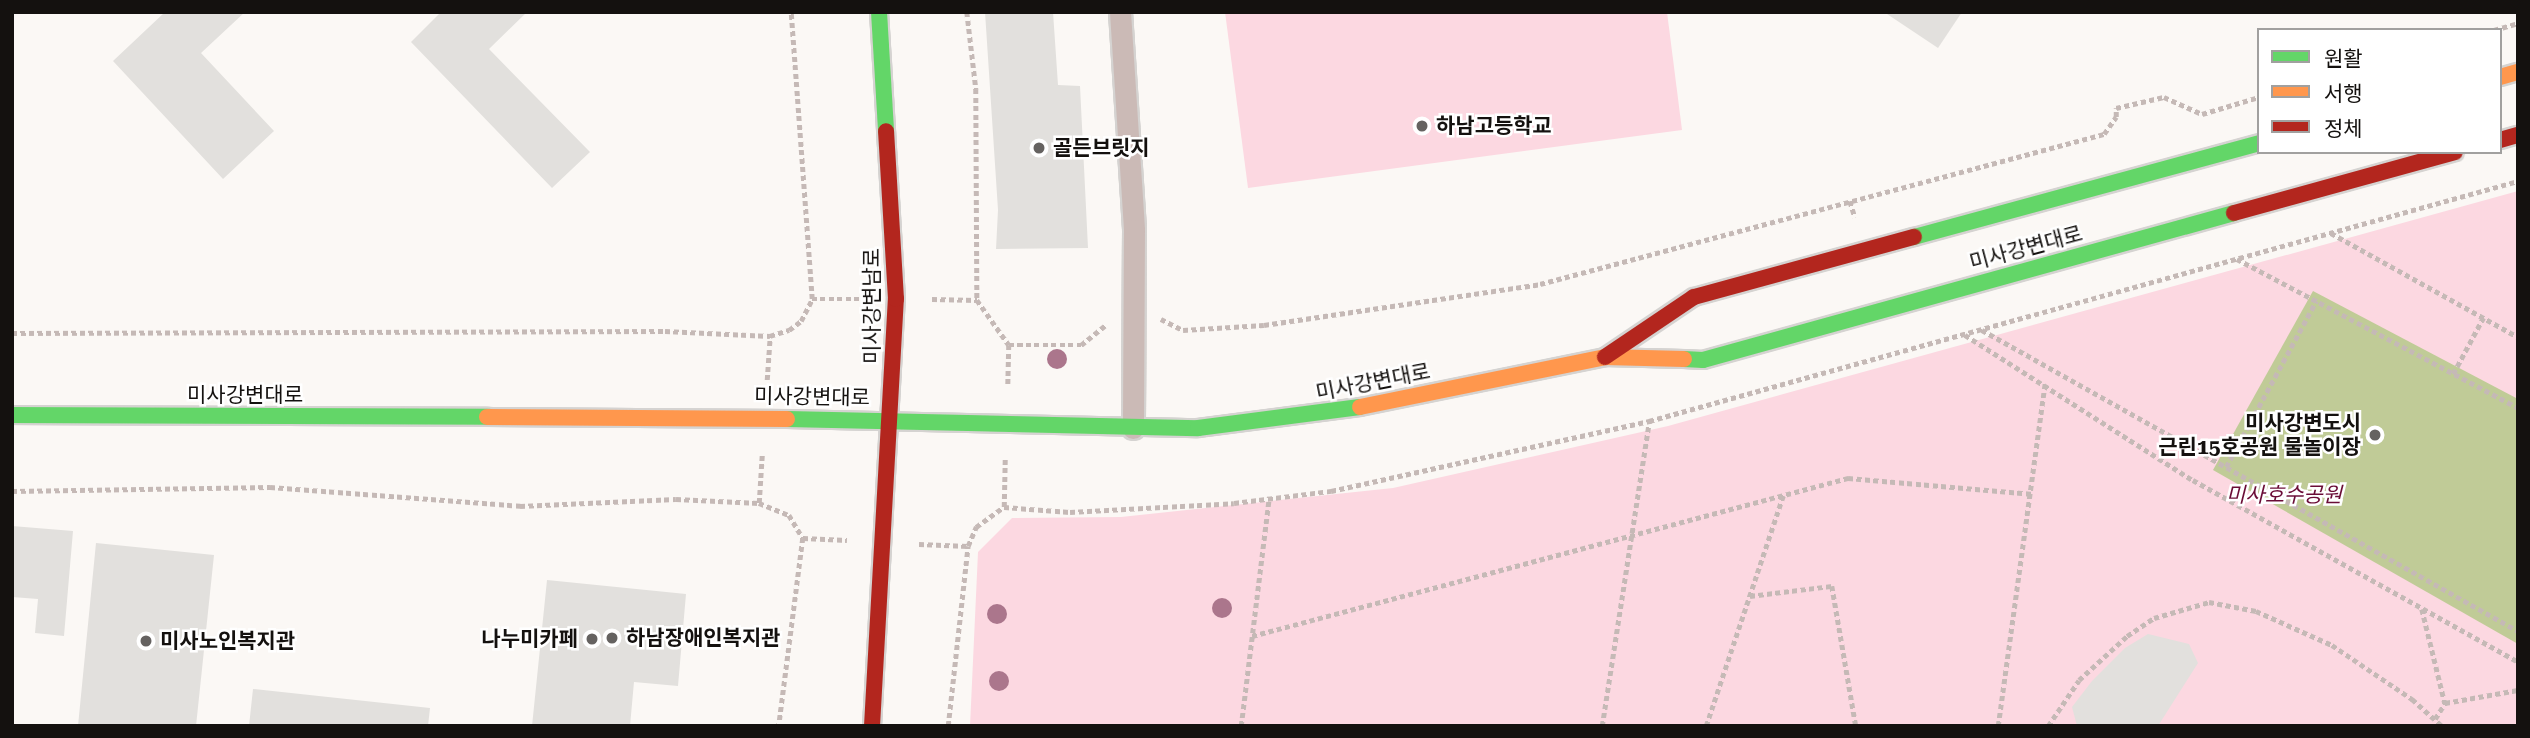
<!DOCTYPE html>
<meta charset="utf-8">
<style>
body{margin:0}
#map{position:relative;width:2530px;height:738px;overflow:hidden;background:#fbf8f5;font-family:"Roboto Serif","Noto Sans KR",serif}
div>[style]{position:absolute}
[style*='--x']{left:calc(var(--x)*1px);top:calc(var(--y)*1px);width:calc(var(--w)*1px);rotate:calc(var(--a)*1deg)}
.green>*{inset:0;background:#fcd8e1}
.water>*{inset:0;background:#c0cb97}
.building>*{inset:0;background:#e2e0dd}
.path>*{height:4.5px;margin-top:-2.25px;transform-origin:0;background:repeating-linear-gradient(90deg,#c5b9b6 0 5px,transparent 0 8.5px)}
.roads{filter:drop-shadow(2px 0 #d5d3d1) drop-shadow(-2px 0 #d5d3d1) drop-shadow(0 2px #d5d3d1) drop-shadow(0 -2px #d5d3d1)}
.lane>*{height:21px;margin:-10.5px;padding:0 10.5px;transform-origin:10.5px;border-radius:10.5px;background:#cbbab6}
.fast>*{height:16px;margin:-8px;padding:0 8px;transform-origin:8px;border-radius:8px;background:#63d668}
.slow>*{height:16px;margin:-8px;padding:0 8px;transform-origin:8px;border-radius:8px;background:#ff974d}
.jam>*{height:16px;margin:-8px;padding:0 8px;transform-origin:8px;border-radius:8px;background:#b3261e}
.trees>*{width:20px;height:20px;margin:-10px;border-radius:50%;background:#ab768c}
.dots>*{width:19px;height:19px;translate:-50% -50%;box-sizing:border-box;border:4px solid #fff;border-radius:50%}
span{translate:-50% -50%;white-space:nowrap;text-align:center;line-height:1.15;-webkit-text-stroke:5px #fff;paint-order:stroke}
.poi-label{font-size:21px;color:#14110f;font-weight:700}
.left{translate:0 -50%;text-align:left}
.right{translate:-100% -50%;text-align:right}
.street-label{font-size:21px;color:#14110f}
.park-label{font-size:21px;color:#6a0c36;font-style:italic}
.frame{position:absolute;inset:0;border:14px solid #14110f;pointer-events:none}
.legend{position:absolute;left:2257px;top:28px;width:245px;height:126px;box-sizing:border-box;background:#fff;border:2px solid #a1a09f;margin:0;padding:9px 12px;list-style:none;font-size:21px;color:#14110f}
.legend li{display:flex;align-items:center;gap:14px;height:35px}
.legend b{width:35px;border:2px solid #a1a09f}
</style>
<div id="map">
<div class="green">
<i style="clip-path:polygon(1225px 12px,1667px 12px,1682px 130px,1248px 188px)"></i>
<i style="clip-path:polygon(2518px 191px,2518px 726px,970px 726px,978px 552px,1012px 518px,1121px 517px,1393px 488px,1668px 426px)"></i>
</div>
<div class="water">
<i style="clip-path:polygon(2313px 291px,2518px 399px,2518px 644px,2213px 470px)"></i>
</div>
<div class="building">
<i style="clip-path:polygon(165px 12px,245px 12px,201px 53px,274px 131px,223px 179px,113px 61px)"></i>
<i style="clip-path:polygon(441px 12px,527px 12px,489px 49px,590px 152px,552px 188px,411px 42px)"></i>
<i style="clip-path:polygon(985px 12px,1053px 12px,1058px 85px,1080px 86px,1088px 248px,996px 249px,998px 210px)"></i>
<i style="clip-path:polygon(1884px 12px,1962px 12px,1938px 48px)"></i>
<i style="clip-path:polygon(12px 526px,73px 531px,64px 636px,35px 633px,38px 599px,12px 597px)"></i>
<i style="clip-path:polygon(96px 543px,214px 555px,196px 726px,78px 726px)"></i>
<i style="clip-path:polygon(547px 580px,686px 594px,678px 686px,634px 682px,630px 726px,532px 726px)"></i>
<i style="clip-path:polygon(2148px 634px,2189px 644px,2198px 663px,2158px 726px,2077px 726px,2072px 707px,2092px 681px,2125px 648px)"></i>
<i style="clip-path:polygon(253px 689px,430px 708px,428px 726px,249px 726px)"></i>
</div>
<div class="path">
<i style="--x:967;--y:12;--w:78;--a:83.3"></i>
<i style="--x:976;--y:89;--w:211;--a:89.7"></i>
<i style="--x:977;--y:300;--w:55;--a:54.6"></i>
<i style="--x:1009;--y:345;--w:42;--a:91.4"></i>
<i style="--x:2494;--y:30;--w:25;--a:-16"></i>
<i style="--x:1850;--y:201;--w:17;--a:73"></i>
<i style="--x:2331;--y:233;--w:214;--a:29.1"></i>
<i style="--x:2237;--y:259;--w:318;--a:27.9"></i>
<i style="--x:812;--y:299;--w:48;--a:0"></i>
<i style="--x:932;--y:299;--w:45;--a:1.3"></i>
<i style="--x:1161;--y:319;--w:25;--a:27"></i>
<i style="--x:1183;--y:330;--w:81;--a:-3.5"></i>
<i style="--x:1264;--y:325;--w:279;--a:-8.4"></i>
<i style="--x:1540;--y:284;--w:584;--a:-14.89"></i>
<i style="--x:2104;--y:134;--w:21;--a:-55"></i>
<i style="--x:2116;--y:117;--w:9;--a:-90"></i>
<i style="--x:2116;--y:108;--w:49;--a:-12.9"></i>
<i style="--x:2164;--y:97;--w:42;--a:24.1"></i>
<i style="--x:2202;--y:114;--w:59;--a:-16.6"></i>
<i style="--x:1982;--y:330;--w:615;--a:29.32"></i>
<i style="--x:12;--y:333;--w:653;--a:-0.18"></i>
<i style="--x:665;--y:331;--w:105;--a:2.7"></i>
<i style="--x:770;--y:336;--w:20;--a:-18"></i>
<i style="--x:789;--y:330;--w:15;--a:-37"></i>
<i style="--x:801;--y:321;--w:25;--a:-63"></i>
<i style="--x:812;--y:299;--w:288;--a:-94.2"></i>
<i style="--x:1965;--y:335;--w:270;--a:32.5"></i>
<i style="--x:2193;--y:480;--w:372;--a:29.2"></i>
<i style="--x:1009;--y:345;--w:72;--a:0"></i>
<i style="--x:1081;--y:345;--w:32;--a:-39"></i>
<i style="--x:2453;--y:374;--w:64;--a:-61.8"></i>
<i style="--x:767;--y:380;--w:44;--a:-86.1"></i>
<i style="--x:2226;--y:467;--w:189;--a:-61.5"></i>
<i style="--x:12;--y:491;--w:258;--a:-0.9"></i>
<i style="--x:270;--y:487;--w:251;--a:4.3"></i>
<i style="--x:520;--y:506;--w:156;--a:-2.6"></i>
<i style="--x:676;--y:499;--w:83;--a:2.8"></i>
<i style="--x:759;--y:503;--w:32;--a:22"></i>
<i style="--x:789;--y:515;--w:27;--a:59"></i>
<i style="--x:803;--y:538;--w:190;--a:97.3"></i>
<i style="--x:759;--y:503;--w:48;--a:-86.4"></i>
<i style="--x:1004;--y:507;--w:48;--a:-88.8"></i>
<i style="--x:803;--y:538;--w:44;--a:2.6"></i>
<i style="--x:919;--y:544;--w:49;--a:2.3"></i>
<i style="--x:1750;--y:596;--w:83;--a:-7"></i>
<i style="--x:1832;--y:586;--w:142;--a:80.3"></i>
<i style="--x:2422;--y:609;--w:97;--a:76.3"></i>
<i style="--x:1252;--y:636;--w:617;--a:-14.85"></i>
<i style="--x:1848;--y:478;--w:186;--a:4.9"></i>
<i style="--x:2435;--y:719;--w:19;--a:-58"></i>
<i style="--x:2445;--y:703;--w:74;--a:-10.1"></i>
<i style="--x:948;--y:726;--w:181;--a:-83.7"></i>
<i style="--x:968;--y:546;--w:21;--a:-67"></i>
<i style="--x:976;--y:527;--w:34;--a:-36"></i>
<i style="--x:1004;--y:507;--w:66;--a:4.3"></i>
<i style="--x:1070;--y:512;--w:164;--a:-3.1"></i>
<i style="--x:1234;--y:503;--w:98;--a:-7.1"></i>
<i style="--x:1331;--y:491;--w:326;--a:-12.4"></i>
<i style="--x:1649;--y:421;--w:902;--a:-15.44"></i>
<i style="--x:1241;--y:726;--w:231;--a:-83"></i>
<i style="--x:1602;--y:726;--w:309;--a:-81.2"></i>
<i style="--x:1706;--y:726;--w:243;--a:-71.5"></i>
<i style="--x:1998;--y:726;--w:346;--a:-82.2"></i>
<i style="--x:2048;--y:726;--w:55;--a:-56"></i>
<i style="--x:2079;--y:680;--w:65;--a:-42.5"></i>
<i style="--x:2127;--y:636;--w:32;--a:-34"></i>
<i style="--x:2154;--y:618;--w:57;--a:-16.2"></i>
<i style="--x:2209;--y:602;--w:48;--a:10.8"></i>
<i style="--x:2256;--y:611;--w:83;--a:24.1"></i>
<i style="--x:2332;--y:645;--w:97;--a:34"></i>
<i style="--x:2412;--y:699;--w:40;--a:42"></i>
</div>
<div class="roads">
<div class="lane">
<i style="--x:1120;--y:12;--w:218;--a:86.3"></i>
<i style="--x:1134;--y:230;--w:198;--a:90.3"></i>
</div>
<div class="fast">
<i style="--x:879;--y:12;--w:119;--a:86.6"></i>
<i style="--x:1914;--y:237;--w:358;--a:-15.2"></i>
<i style="--x:1684;--y:359;--w:19;--a:3"></i>
<i style="--x:1703;--y:360;--w:551;--a:-15.47"></i>
<i style="--x:12;--y:415;--w:475;--a:0.2"></i>
<i style="--x:787;--y:419;--w:411;--a:1.3"></i>
<i style="--x:1198;--y:428;--w:163;--a:-7.4"></i>
</div>
<div class="slow">
<i style="--x:2500;--y:77;--w:19;--a:-16"></i>
<i style="--x:1360;--y:407;--w:250;--a:-11.5"></i>
<i style="--x:1605;--y:357;--w:79;--a:1.5"></i>
<i style="--x:487;--y:417;--w:300;--a:0.4"></i>
</div>
<div class="jam">
<i style="--x:2500;--y:140;--w:19;--a:-16"></i>
<i style="--x:2234;--y:213;--w:229;--a:-15.4"></i>
<i style="--x:1605;--y:357;--w:107;--a:-34"></i>
<i style="--x:1694;--y:297;--w:228;--a:-15.3"></i>
<i style="--x:872;--y:726;--w:428;--a:-86.8"></i>
<i style="--x:896;--y:299;--w:168;--a:-93.4"></i>
</div>
</div>
<div class="trees">
<i style="left:1057px;top:359px"></i>
<i style="left:1222px;top:608px"></i>
<i style="left:997px;top:614px"></i>
<i style="left:999px;top:681px"></i>
</div>
<div class="dots">
<i style="left:1422px;top:126px;background:#656260"></i>
<i style="left:1039px;top:148px;background:#656260"></i>
<i style="left:2375px;top:435px;background:#656260"></i>
<i style="left:612px;top:638px;background:#656260"></i>
<i style="left:592px;top:639px;background:#656260"></i>
<i style="left:146px;top:641px;background:#656260"></i>
</div>
<div class="poi-label">
<span class="left" style="left:1436px;top:126px">하남고등학교</span>
<span class="left" style="left:1053px;top:148px">골든브릿지</span>
<span class="right" style="left:2361px;top:435px">미사강변도시<br>근린15호공원 물놀이장</span>
<span class="left" style="left:626px;top:638px">하남장애인복지관</span>
<span class="right" style="left:578px;top:639px">나누미카페</span>
<span class="left" style="left:160px;top:641px">미사노인복지관</span>
</div>
<div class="street-label">
<span style="left:2026px;top:248px;rotate:-15deg">미사강변대로</span>
<span style="left:872px;top:306px;rotate:-90deg">미사강변남로</span>
<span style="left:1373px;top:382px;rotate:-11deg">미사강변대로</span>
<span style="left:245px;top:395px">미사강변대로</span>
<span style="left:812px;top:397px;rotate:1deg">미사강변대로</span>
</div>
<div class="park-label">
<span style="left:2284px;top:495px">미사호수공원</span>
</div>
<div class="frame"></div>
<ul class="legend">
<li><b style="height:9px;background:#63d668"></b>원활</li>
<li><b style="height:9px;background:#ff974d"></b>서행</li>
<li><b style="height:9px;background:#b3261e"></b>정체</li>
</ul>
</div>
